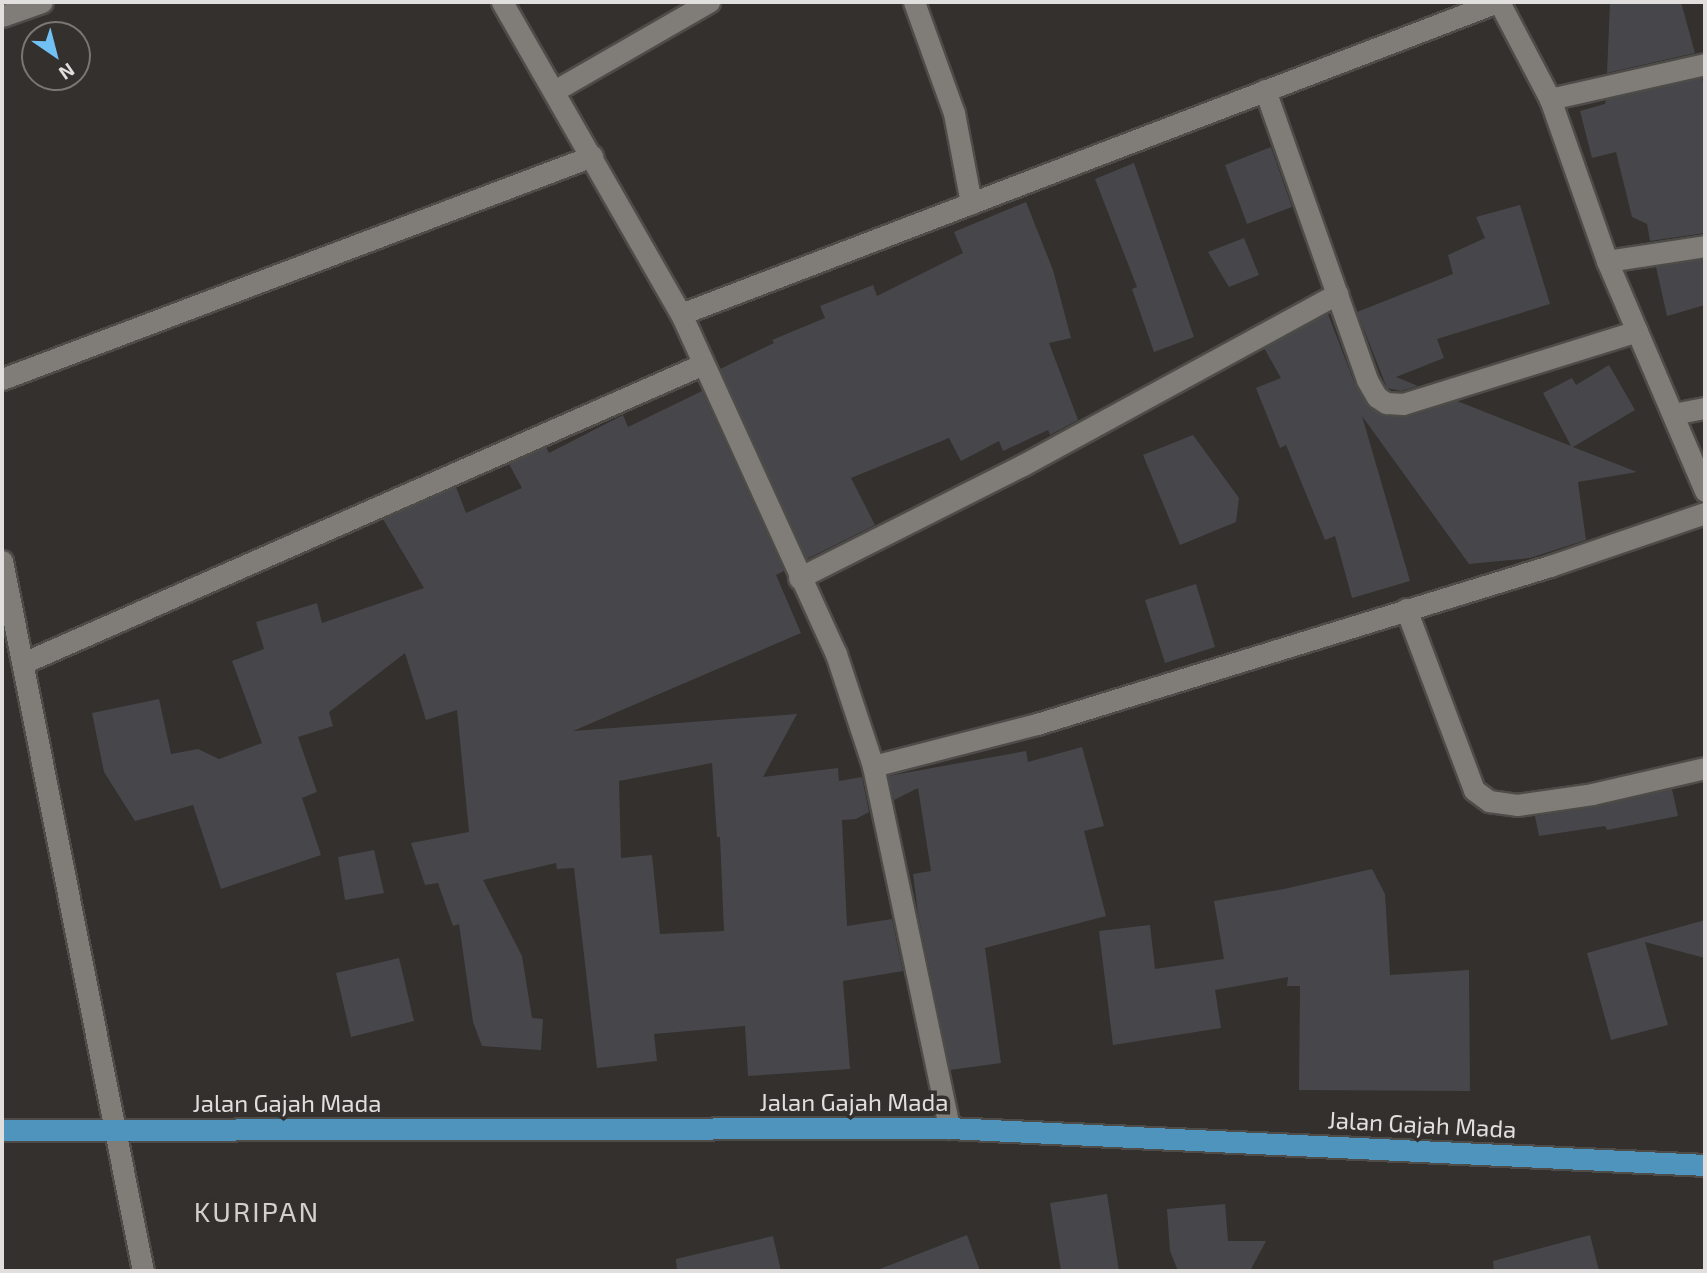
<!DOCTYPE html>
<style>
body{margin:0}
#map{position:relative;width:1707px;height:1273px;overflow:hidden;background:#33302d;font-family:"Exo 2",sans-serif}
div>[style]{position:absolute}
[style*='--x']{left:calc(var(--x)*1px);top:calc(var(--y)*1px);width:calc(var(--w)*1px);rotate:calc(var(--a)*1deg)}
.building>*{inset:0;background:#47474b}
.roads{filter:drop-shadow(2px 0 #4e4c49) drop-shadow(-2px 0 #4e4c49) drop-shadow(0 2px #4e4c49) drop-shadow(0 -2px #4e4c49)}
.street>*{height:21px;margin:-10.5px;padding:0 10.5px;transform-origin:10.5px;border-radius:10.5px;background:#807d79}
.primary>*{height:21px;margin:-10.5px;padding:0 10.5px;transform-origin:10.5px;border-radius:10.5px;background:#4e94bc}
span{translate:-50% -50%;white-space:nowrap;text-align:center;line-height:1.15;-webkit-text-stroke:7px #33302d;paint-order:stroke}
.street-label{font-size:24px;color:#e1dfdd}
.quarter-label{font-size:28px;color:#d4d1cc;letter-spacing:2px}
.frame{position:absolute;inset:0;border:4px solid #e1dfdd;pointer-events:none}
.north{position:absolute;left:21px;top:21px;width:70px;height:70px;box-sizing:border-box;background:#33302d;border:2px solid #797673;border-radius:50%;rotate:145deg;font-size:19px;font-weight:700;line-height:28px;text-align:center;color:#e1dfdd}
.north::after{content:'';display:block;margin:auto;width:24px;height:32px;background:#72c1f5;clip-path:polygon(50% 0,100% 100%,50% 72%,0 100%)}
</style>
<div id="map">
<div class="building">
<i style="clip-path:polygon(1610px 2px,1681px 2px,1695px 53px,1607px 73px)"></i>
<i style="clip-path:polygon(1702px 78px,1705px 91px,1705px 233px,1650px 241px,1647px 224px,1632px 217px,1616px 152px,1592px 158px,1580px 111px,1605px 104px,1606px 100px)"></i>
<i style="clip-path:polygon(1271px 147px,1292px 207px,1247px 224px,1225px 165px)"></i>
<i style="clip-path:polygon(1134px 163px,1194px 337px,1154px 352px,1132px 289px,1137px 287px,1095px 179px)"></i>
<i style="clip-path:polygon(1026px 202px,1053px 270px,1071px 338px,1049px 343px,1078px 420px,1050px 435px,1048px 430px,1003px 451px,999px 441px,961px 461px,949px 438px,851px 478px,875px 525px,807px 559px,720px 369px,774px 343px,772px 340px,825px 318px,820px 306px,873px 285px,877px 296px,963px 253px,954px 232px)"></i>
<i style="clip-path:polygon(1520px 205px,1550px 304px,1437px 339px,1444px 358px,1396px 377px,1418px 386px,1401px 391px,1387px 388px,1357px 312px,1453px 274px,1448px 255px,1485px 238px,1476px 217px)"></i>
<i style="clip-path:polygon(1244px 238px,1259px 275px,1229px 287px,1208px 252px)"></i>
<i style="clip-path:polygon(1705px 259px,1705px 305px,1667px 316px,1656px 267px)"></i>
<i style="clip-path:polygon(1328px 314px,1356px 387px,1369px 408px,1385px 416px,1407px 417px,1457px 401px,1571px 446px,1543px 393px,1572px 378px,1576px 385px,1609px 365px,1635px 410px,1573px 447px,1637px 472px,1578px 482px,1586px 540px,1530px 558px,1469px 564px,1362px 416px,1410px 581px,1352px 598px,1335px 536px,1325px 540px,1286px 445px,1280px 448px,1256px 388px,1281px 378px,1264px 348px)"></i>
<i style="clip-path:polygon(evenodd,702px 391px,784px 571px,776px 575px,801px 633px,573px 731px,797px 714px,763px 777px,838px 768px,839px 781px,862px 777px,869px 812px,856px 819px,842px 820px,847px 926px,892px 919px,903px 971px,843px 981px,850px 1069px,748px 1076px,745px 1026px,654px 1034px,657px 1061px,597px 1068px,574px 868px,557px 869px,556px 863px,483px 880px,522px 956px,532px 1018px,543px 1019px,541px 1050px,482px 1046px,473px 1022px,459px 924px,453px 926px,438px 883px,425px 885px,411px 843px,469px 832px,457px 710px,426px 720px,405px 653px,329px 712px,333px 726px,298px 737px,317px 792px,302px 798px,321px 855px,221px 889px,193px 805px,135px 821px,104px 772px,92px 713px,159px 699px,171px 754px,198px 749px,219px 759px,262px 743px,232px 661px,264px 649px,256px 622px,317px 603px,322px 623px,424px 588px,383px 519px,456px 487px,466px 513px,522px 488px,509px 464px,546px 447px,549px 453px,623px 415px,628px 427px,702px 391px,712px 763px,717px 837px,720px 837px,724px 931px,660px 934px,652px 855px,621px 858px,619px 781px,712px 763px)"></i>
<i style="clip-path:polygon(1193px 435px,1239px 498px,1236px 522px,1180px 545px,1143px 455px)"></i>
<i style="clip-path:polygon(1196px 584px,1215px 647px,1165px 663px,1145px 600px)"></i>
<i style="clip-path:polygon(1082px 747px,1104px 826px,1084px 831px,1106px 916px,985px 948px,1001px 1063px,950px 1070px,918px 914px,913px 874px,931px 871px,918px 788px,894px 800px,888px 776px,1026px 751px,1028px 762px)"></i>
<i style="clip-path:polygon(1672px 789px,1678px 816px,1607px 830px,1605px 826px,1539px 836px,1535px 816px,1595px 807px)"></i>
<i style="clip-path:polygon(374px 850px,384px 893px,345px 900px,338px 857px)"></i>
<i style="clip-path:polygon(1372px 869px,1385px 894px,1390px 975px,1469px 970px,1470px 1091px,1299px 1090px,1300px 986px,1287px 986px,1288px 977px,1215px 990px,1221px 1028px,1113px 1045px,1099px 931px,1150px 925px,1155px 969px,1224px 959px,1214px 901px,1284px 889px)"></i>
<i style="clip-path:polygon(1705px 920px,1705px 958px,1645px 942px,1668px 1025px,1611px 1040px,1587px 953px)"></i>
<i style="clip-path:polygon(399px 958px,414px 1021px,351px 1037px,336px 973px)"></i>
<i style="clip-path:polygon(1107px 1194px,1119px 1271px,1061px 1271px,1050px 1203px)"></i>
<i style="clip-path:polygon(1225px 1204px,1228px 1241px,1266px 1241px,1250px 1271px,1178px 1271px,1170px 1251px,1167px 1209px)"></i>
<i style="clip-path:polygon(967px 1235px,980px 1271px,881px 1271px,880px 1269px)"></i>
<i style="clip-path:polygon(1590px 1235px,1599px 1271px,1494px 1271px,1493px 1261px)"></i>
<i style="clip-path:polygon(773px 1236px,781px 1271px,677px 1271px,676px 1259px)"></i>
</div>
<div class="roads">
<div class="street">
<i style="--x:502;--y:2;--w:360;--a:60.2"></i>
<i style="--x:681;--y:314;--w:374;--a:65.5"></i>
<i style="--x:836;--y:654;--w:118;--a:71.7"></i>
<i style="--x:873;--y:766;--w:370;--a:78.1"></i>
<i style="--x:914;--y:2;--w:118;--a:70.2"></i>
<i style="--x:954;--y:113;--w:92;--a:79.3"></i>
<i style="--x:1499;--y:2;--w:110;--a:62.3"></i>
<i style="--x:1550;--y:99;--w:172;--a:70.6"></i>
<i style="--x:1607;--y:261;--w:250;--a:66.9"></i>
<i style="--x:2;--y:16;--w:42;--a:-19.3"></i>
<i style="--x:1265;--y:90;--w:307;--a:70.6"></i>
<i style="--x:1367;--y:380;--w:20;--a:60"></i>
<i style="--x:1377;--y:397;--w:11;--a:34"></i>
<i style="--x:1386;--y:403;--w:17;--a:3"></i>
<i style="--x:1403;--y:404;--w:245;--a:-17.3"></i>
<i style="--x:554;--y:91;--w:179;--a:-29.9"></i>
<i style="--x:1550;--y:99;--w:159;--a:-12.7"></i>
<i style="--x:1607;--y:261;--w:99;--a:-8.7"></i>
<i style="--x:681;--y:314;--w:874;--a:-20.92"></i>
<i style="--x:2;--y:379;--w:631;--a:-20.7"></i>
<i style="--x:1673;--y:414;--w:33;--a:-11"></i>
<i style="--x:2;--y:561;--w:724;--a:78.77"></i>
<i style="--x:799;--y:578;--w:251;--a:-26.8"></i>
<i style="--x:1023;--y:465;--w:358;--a:-28.6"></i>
<i style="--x:1406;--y:609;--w:193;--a:69.4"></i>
<i style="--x:1474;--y:790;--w:19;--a:36"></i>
<i style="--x:1489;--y:801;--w:28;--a:8"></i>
<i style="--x:1517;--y:805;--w:76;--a:-8.3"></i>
<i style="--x:1592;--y:794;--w:116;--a:-13"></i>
<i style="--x:23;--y:663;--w:741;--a:-23.73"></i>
<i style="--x:873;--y:766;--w:169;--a:-14.4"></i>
<i style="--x:1037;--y:724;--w:537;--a:-17.12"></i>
<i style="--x:1550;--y:566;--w:164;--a:-18.9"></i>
</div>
<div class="primary">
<i style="--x:2;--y:1130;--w:947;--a:-0.12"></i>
<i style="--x:949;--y:1128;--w:757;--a:2.8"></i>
</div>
</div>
<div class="street-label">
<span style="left:854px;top:1102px">Jalan Gajah Mada</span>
<span style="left:287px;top:1103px">Jalan Gajah Mada</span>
<span style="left:1422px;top:1124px;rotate:3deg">Jalan Gajah Mada</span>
</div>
<div class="quarter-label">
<span style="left:257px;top:1211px">KURIPAN</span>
</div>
<div class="frame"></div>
<div class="north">N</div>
</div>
